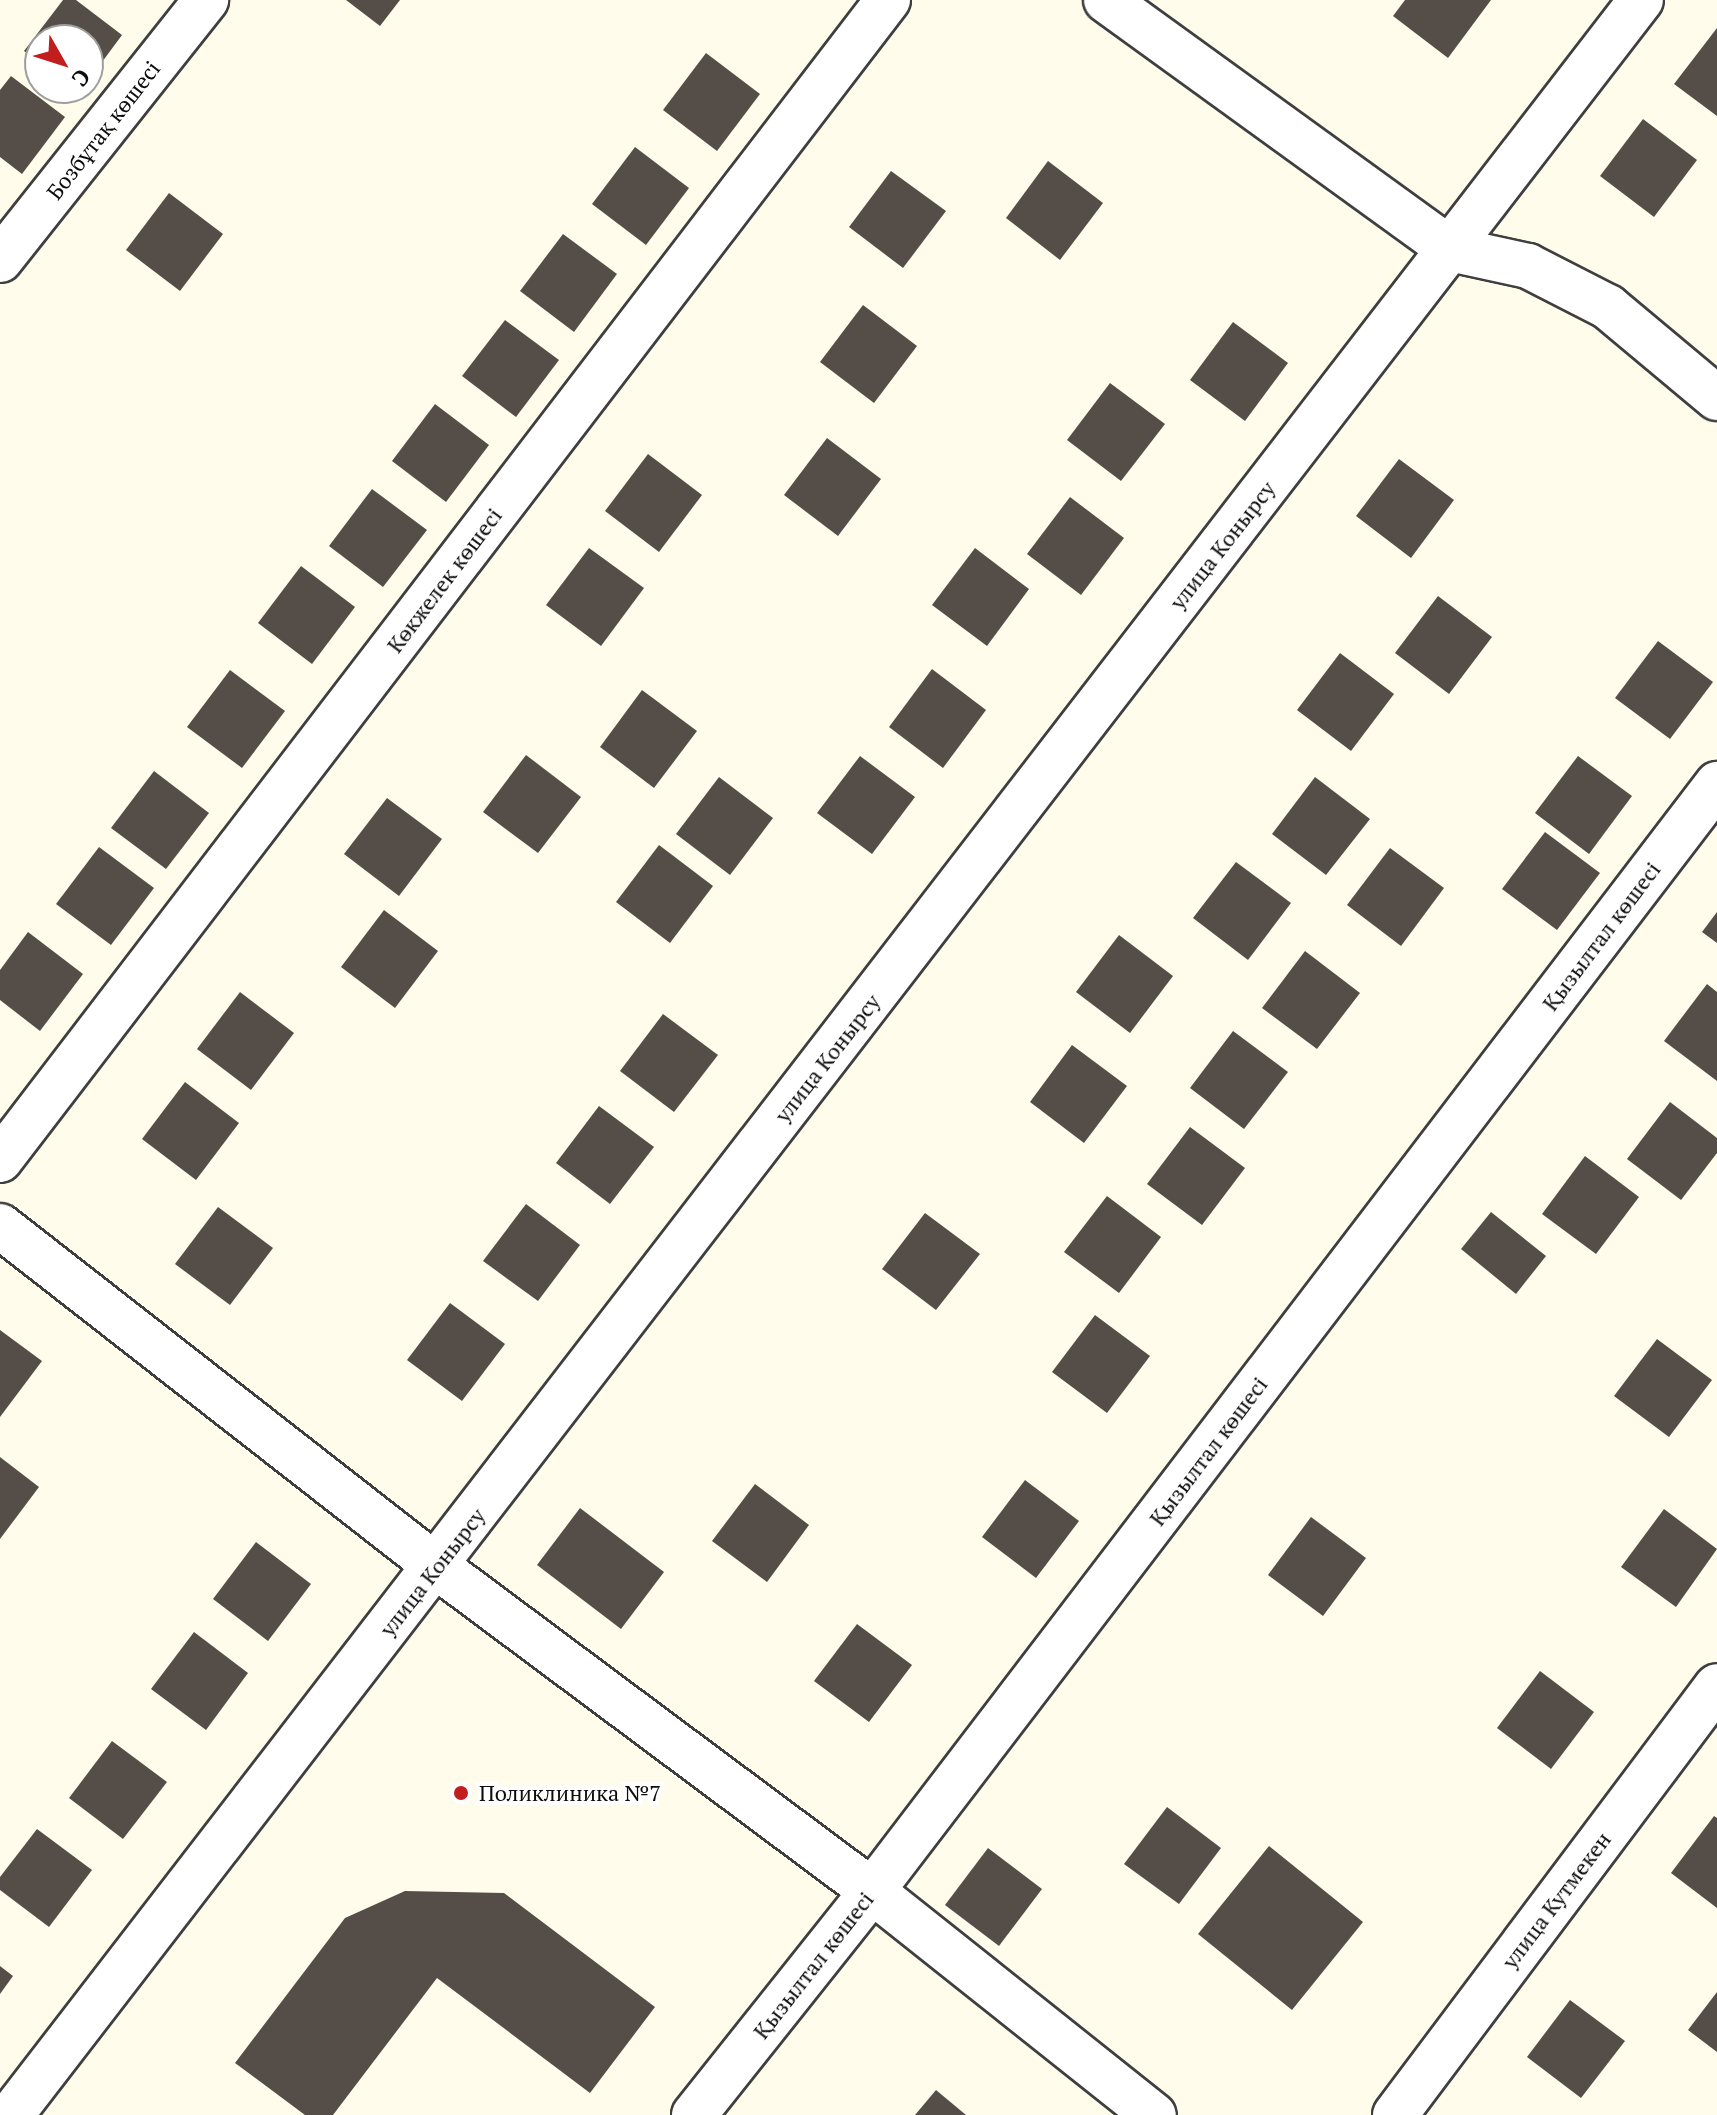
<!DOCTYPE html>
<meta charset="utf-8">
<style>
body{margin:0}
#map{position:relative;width:1717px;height:2115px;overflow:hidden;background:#fffceb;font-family:"PT Serif",serif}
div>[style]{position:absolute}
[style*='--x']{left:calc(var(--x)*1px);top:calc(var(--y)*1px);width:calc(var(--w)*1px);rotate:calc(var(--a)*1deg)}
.building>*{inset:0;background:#554e48}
.roads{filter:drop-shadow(2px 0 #3f3f3f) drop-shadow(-2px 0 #3f3f3f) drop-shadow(0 2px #3f3f3f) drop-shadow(0 -2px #3f3f3f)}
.minor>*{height:44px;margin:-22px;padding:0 22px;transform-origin:22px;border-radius:22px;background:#fff}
.dots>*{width:22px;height:22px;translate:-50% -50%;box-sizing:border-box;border:4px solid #fff;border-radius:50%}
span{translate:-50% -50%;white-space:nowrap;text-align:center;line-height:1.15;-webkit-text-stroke:8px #fff;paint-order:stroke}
.street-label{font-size:22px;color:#0c0c0c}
.poi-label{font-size:22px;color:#0c0c0c}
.left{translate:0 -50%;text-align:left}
.north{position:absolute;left:24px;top:24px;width:80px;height:80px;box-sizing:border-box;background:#fff;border:2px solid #9e9e9e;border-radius:50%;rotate:129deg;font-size:22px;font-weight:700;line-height:32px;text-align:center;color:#0c0c0c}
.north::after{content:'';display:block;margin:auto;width:28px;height:36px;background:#c21e1f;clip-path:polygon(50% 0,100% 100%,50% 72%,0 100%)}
</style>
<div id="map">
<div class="building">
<i style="clip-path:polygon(63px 0,76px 0,122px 35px,88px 81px,88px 40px,40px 40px,40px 63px,24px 51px)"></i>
<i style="clip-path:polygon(346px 0,400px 0,380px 26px)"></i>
<i style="clip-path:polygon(1405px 0,1491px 0,1448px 58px,1393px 16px)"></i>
<i style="clip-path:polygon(1717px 28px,1717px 116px,1674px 84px)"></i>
<i style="clip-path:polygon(706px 53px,760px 94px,717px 151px,663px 110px)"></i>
<i style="clip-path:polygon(11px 76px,65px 117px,22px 174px,0 157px,0 90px)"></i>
<i style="clip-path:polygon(1643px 119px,1697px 160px,1654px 217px,1600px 176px)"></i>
<i style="clip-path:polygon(635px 147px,689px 188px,646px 245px,592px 204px)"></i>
<i style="clip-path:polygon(1048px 161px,1103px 203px,1060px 260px,1006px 218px)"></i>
<i style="clip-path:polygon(891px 171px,946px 211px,903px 268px,849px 227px)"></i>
<i style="clip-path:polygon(169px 193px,223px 234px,180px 291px,126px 250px)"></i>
<i style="clip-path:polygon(563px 234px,617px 274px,574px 332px,520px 291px)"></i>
<i style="clip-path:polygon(863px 305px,917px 346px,874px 403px,820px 362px)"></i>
<i style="clip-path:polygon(505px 320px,559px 360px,516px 417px,462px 376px)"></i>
<i style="clip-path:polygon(1233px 322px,1288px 363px,1245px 421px,1190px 380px)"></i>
<i style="clip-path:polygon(1110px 383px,1165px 424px,1121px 481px,1067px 440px)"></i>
<i style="clip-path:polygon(435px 404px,489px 445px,446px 502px,392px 461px)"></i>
<i style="clip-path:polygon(827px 438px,881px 479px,838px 536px,784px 495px)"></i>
<i style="clip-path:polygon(648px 454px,702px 495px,659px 552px,605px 511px)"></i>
<i style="clip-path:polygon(1399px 459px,1454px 500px,1411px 558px,1356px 516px)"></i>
<i style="clip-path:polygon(372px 489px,427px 530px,383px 587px,329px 546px)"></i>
<i style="clip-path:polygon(1070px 497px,1124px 538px,1081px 595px,1027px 554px)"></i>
<i style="clip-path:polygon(589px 548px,644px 588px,601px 646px,546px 605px)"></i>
<i style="clip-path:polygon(975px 548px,1029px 589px,987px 646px,932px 605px)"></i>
<i style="clip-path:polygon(301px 566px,355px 607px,312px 664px,258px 623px)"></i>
<i style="clip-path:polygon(1438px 596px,1492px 637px,1449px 694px,1395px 653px)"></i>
<i style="clip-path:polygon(1658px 641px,1713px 682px,1670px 739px,1615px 698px)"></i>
<i style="clip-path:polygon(1340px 653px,1394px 694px,1351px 751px,1297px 710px)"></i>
<i style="clip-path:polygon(932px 669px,986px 710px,943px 768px,889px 727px)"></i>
<i style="clip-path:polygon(230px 670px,285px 711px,242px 768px,187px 727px)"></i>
<i style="clip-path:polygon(642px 690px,697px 731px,654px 788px,600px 747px)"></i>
<i style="clip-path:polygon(526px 755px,581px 797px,538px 853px,483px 812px)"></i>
<i style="clip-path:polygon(860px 756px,915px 797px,872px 854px,817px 813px)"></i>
<i style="clip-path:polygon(1578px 756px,1632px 796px,1589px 854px,1535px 813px)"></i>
<i style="clip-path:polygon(154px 771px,209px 813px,166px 869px,111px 828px)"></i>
<i style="clip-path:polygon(719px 777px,773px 818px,730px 875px,676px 834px)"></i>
<i style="clip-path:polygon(1315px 777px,1370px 819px,1326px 875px,1272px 834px)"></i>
<i style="clip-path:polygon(387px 798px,442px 839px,399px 896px,344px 854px)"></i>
<i style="clip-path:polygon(1545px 832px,1600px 873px,1557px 930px,1502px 889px)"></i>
<i style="clip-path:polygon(659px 845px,713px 886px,670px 943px,616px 902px)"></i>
<i style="clip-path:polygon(99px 847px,154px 888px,111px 945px,56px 904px)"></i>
<i style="clip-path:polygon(1390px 848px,1444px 888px,1401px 946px,1347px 905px)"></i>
<i style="clip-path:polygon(1236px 862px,1291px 903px,1248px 960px,1193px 918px)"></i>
<i style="clip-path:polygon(384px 910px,438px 951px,395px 1008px,341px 967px)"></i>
<i style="clip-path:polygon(1717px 912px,1717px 943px,1702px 932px)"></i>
<i style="clip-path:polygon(28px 932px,83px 974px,40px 1031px,0 1000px,0 970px)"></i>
<i style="clip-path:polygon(1119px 935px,1173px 976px,1130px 1033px,1076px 992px)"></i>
<i style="clip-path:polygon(1305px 951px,1360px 993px,1317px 1049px,1262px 1008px)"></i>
<i style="clip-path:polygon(1707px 984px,1717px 992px,1717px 1081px,1664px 1041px)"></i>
<i style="clip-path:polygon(240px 992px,294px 1033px,251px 1090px,197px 1049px)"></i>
<i style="clip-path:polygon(663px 1014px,718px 1055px,674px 1112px,620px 1071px)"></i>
<i style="clip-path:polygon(1233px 1031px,1288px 1072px,1244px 1129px,1190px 1088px)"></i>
<i style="clip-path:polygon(1072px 1045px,1127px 1086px,1084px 1143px,1030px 1102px)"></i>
<i style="clip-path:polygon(185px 1082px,239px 1123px,196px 1180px,142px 1139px)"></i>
<i style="clip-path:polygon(1670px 1102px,1717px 1138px,1717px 1153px,1681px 1200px,1627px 1159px)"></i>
<i style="clip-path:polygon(599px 1106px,654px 1147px,610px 1204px,556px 1163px)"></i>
<i style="clip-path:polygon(1190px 1127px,1245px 1168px,1202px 1225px,1147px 1184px)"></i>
<i style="clip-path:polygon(1585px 1156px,1639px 1197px,1596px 1254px,1542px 1214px)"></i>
<i style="clip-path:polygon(1107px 1196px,1161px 1237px,1119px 1293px,1064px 1252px)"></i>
<i style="clip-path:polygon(526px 1204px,580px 1245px,538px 1301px,483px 1261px)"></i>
<i style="clip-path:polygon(218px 1207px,273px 1248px,230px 1305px,175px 1264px)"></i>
<i style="clip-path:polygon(1491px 1212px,1546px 1256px,1516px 1294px,1461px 1249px)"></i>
<i style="clip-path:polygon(925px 1213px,980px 1254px,936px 1310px,882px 1269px)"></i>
<i style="clip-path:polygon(450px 1303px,505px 1344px,462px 1401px,407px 1360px)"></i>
<i style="clip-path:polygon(1095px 1315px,1150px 1356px,1107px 1413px,1052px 1372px)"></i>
<i style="clip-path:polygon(0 1330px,42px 1361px,0 1417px)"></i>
<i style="clip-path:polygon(1657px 1339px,1712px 1380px,1669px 1437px,1614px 1396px)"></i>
<i style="clip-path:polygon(0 1457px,39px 1487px,0 1539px)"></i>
<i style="clip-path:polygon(1025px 1480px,1079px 1521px,1036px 1578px,982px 1537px)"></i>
<i style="clip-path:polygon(755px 1484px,809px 1525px,767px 1582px,712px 1541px)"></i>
<i style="clip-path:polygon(580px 1508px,664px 1572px,621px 1629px,537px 1565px)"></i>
<i style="clip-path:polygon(1664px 1509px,1717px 1549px,1676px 1607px,1621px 1567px)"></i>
<i style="clip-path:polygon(1311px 1517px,1366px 1558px,1323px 1616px,1268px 1575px)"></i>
<i style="clip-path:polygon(256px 1542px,311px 1584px,268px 1641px,213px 1599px)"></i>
<i style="clip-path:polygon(857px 1624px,912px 1665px,869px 1722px,814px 1681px)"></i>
<i style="clip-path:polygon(194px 1632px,248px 1673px,206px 1730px,151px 1689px)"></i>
<i style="clip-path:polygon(1540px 1671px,1594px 1712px,1551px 1769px,1497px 1728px)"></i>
<i style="clip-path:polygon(112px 1741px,167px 1782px,123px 1839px,69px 1798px)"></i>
<i style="clip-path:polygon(1167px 1807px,1221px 1848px,1179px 1904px,1124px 1864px)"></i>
<i style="clip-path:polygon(1714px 1816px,1717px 1818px,1717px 1908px,1671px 1873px)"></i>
<i style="clip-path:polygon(37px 1829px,92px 1870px,49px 1927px,0 1890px,0 1877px)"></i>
<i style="clip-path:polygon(1269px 1846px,1363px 1922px,1292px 2010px,1198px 1934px)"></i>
<i style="clip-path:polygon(988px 1848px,1042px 1889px,999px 1946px,945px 1905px)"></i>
<i style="clip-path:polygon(405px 1891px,504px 1893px,655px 2007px,590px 2093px,437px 1978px,333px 2115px,305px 2115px,235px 2063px,345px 1918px)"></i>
<i style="clip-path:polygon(0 1966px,13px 1976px,0 1994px)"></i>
<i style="clip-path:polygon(1717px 1992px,1717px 2052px,1688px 2030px)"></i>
<i style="clip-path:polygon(1570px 2000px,1625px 2041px,1581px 2098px,1527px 2057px)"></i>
<i style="clip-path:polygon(936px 2090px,966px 2115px,915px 2115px)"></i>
</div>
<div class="roads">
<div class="minor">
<i style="--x:1106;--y:0;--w:425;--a:35.9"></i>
<i style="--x:1450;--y:249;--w:80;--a:12.3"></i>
<i style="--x:1528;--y:266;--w:90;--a:27.1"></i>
<i style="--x:1608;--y:307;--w:142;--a:39.9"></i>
<i style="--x:0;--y:260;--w:332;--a:-51.6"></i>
<i style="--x:0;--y:1160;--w:1461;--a:-52.57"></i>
<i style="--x:0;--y:1226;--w:553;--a:37.95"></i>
<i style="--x:436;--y:1566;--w:544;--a:36.7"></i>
<i style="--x:872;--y:1891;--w:360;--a:38.5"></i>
<i style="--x:11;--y:2115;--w:2670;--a:-52.38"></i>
<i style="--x:694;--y:2115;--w:286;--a:-51.5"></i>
<i style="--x:872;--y:1891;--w:1393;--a:-52.64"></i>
<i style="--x:1395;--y:2115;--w:536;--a:-53.11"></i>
</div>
</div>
<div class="dots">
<i style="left:461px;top:1793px;background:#c21e1f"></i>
</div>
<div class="street-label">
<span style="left:103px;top:130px;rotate:-52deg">Бозбұтақ көшесі</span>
<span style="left:1222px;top:545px;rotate:-52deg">улица Конырсу</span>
<span style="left:444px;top:580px;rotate:-53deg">Көкжелек көшесі</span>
<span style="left:1601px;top:936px;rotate:-53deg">Қызылтал көшесі</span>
<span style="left:827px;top:1058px;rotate:-52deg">улица Конырсу</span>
<span style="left:1208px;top:1451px;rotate:-53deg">Қызылтал көшесі</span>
<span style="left:432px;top:1572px;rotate:-52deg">улица Конырсу</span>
<span style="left:1556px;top:1900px;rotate:-53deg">улица Кутмекен</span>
<span style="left:813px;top:1965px;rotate:-52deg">Қызылтал көшесі</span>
</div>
<div class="poi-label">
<span class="left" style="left:479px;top:1793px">Поликлиника №7</span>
</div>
<div class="north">С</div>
</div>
